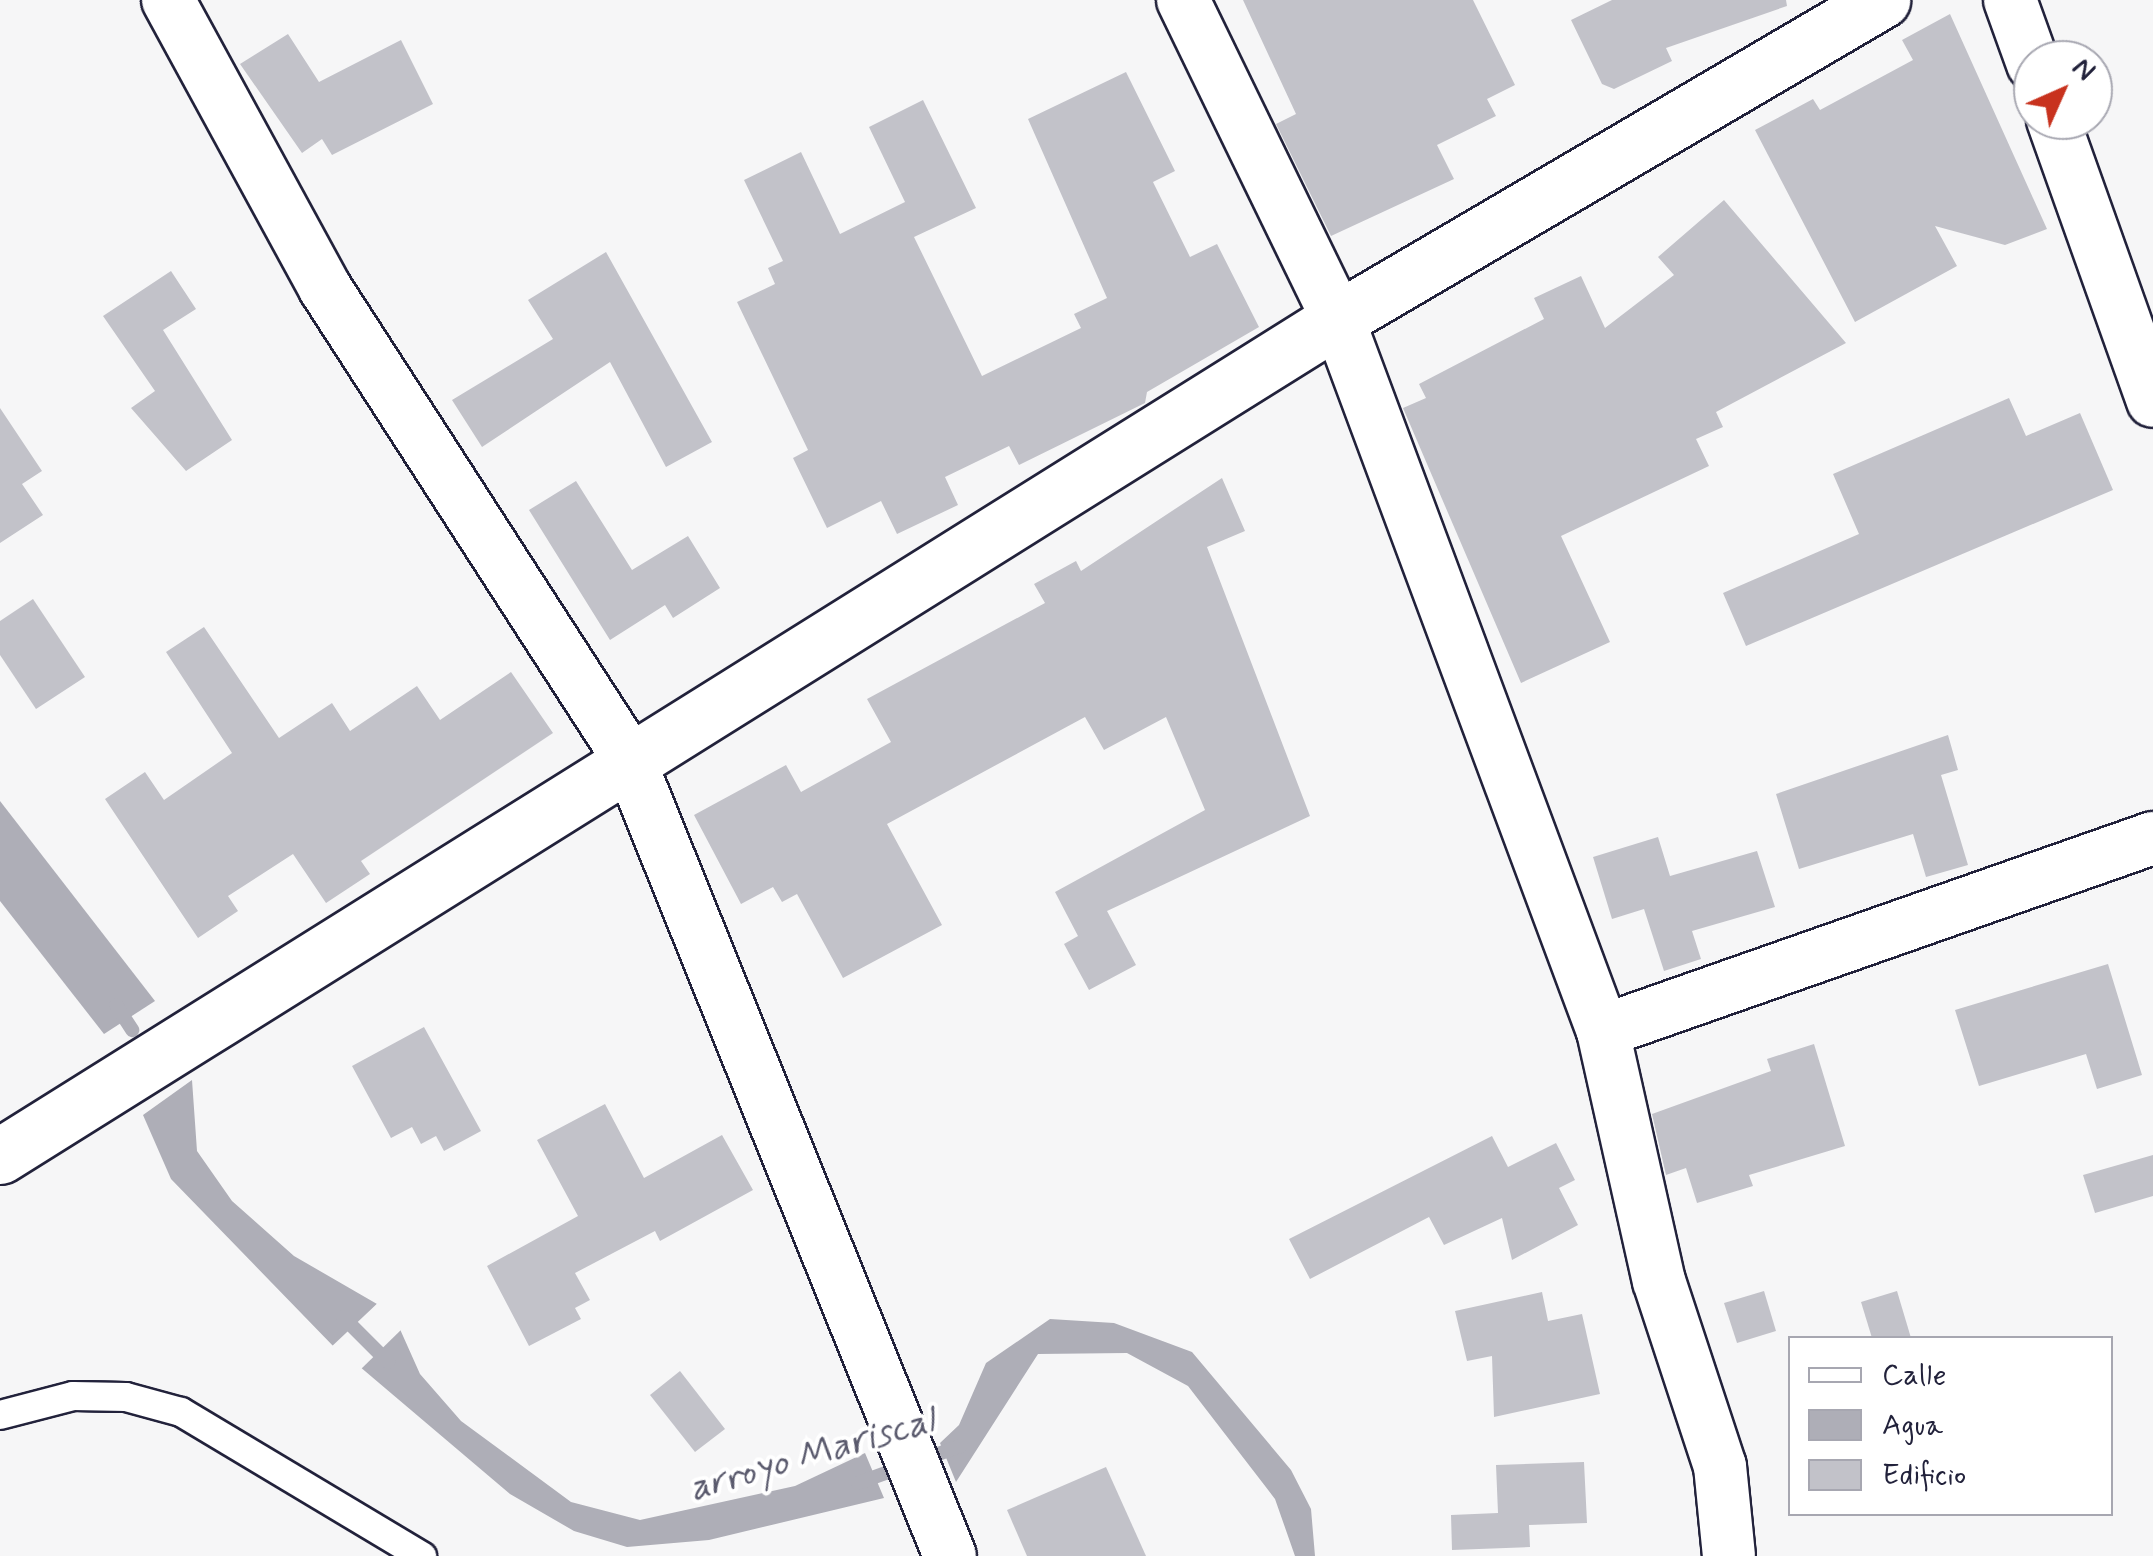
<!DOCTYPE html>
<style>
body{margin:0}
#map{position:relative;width:2153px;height:1556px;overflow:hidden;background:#f6f6f7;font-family:Mynerve,sans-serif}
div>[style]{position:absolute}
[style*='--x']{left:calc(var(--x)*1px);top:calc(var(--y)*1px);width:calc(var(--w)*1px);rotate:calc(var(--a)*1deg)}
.water>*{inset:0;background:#aeaeb7}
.pier>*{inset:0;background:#f6f6f7}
.stream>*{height:14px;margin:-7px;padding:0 7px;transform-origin:7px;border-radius:7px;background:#aeaeb7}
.building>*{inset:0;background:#c2c2c9}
.roads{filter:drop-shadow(2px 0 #22223b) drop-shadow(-2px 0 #22223b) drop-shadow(0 2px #22223b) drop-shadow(0 -2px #22223b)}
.lane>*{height:28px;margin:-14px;padding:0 14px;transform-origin:14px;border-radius:14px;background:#fff}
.street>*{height:52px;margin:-26px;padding:0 26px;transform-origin:26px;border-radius:26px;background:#fff}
.secondary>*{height:55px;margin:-27.5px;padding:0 27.5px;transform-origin:27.5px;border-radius:27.5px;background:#fff}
span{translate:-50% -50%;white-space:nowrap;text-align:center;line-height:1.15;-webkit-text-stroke:8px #fff;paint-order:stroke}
.water-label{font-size:38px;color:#5a5a6d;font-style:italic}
.legend{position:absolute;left:1788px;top:1336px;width:325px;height:180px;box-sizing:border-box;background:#fff;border:2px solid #a7a7b1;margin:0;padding:12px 18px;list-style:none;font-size:30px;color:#22223b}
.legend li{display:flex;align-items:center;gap:20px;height:50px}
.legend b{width:50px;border:2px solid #a7a7b1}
.north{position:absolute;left:2013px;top:40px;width:100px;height:100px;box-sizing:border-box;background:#fff;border:2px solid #a7a7b1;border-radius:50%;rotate:45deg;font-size:28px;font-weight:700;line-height:40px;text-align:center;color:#22223b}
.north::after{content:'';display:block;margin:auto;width:35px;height:45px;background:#c8321e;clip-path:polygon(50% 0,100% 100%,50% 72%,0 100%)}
</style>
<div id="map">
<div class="water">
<i style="clip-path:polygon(0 801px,155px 1001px,104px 1034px,0 901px)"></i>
<i style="clip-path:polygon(192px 1080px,197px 1151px,232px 1201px,294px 1256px,377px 1304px,336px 1349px,171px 1179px,143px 1115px)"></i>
<i style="clip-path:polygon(1050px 1319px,1114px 1323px,1192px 1352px,1291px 1470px,1311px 1509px,1315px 1556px,1295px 1556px,1275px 1499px,1188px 1386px,1127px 1353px,1038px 1354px,956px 1482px,940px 1443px,959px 1425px,986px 1363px)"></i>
<i style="clip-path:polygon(399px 1327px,420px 1374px,461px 1421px,571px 1502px,640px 1520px,795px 1486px,865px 1453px,884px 1498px,709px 1540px,627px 1547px,574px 1531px,510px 1494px,359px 1366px)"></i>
</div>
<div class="pier">
<i style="clip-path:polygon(381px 1300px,381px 1307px,333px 1353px,329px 1349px)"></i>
<i style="clip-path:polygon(396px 1323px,405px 1326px,358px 1372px,355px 1363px)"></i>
</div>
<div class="stream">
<i style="--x:116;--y:1005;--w:30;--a:57"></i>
<i style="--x:343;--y:1317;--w:64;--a:45"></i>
<i style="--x:858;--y:1483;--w:109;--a:-19.9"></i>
</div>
<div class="building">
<i style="clip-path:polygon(1243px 0,1473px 0,1515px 85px,1487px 99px,1496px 116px,1437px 145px,1454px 179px,1331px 236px,1276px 124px,1296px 114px)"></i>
<i style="clip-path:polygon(1612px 0,1786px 0,1787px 6px,1666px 48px,1672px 61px,1614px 89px,1602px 84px,1571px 20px)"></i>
<i style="clip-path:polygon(1950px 14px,2047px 229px,2005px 245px,1935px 226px,1957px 266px,1855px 322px,1755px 130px,1813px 99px,1820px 110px,1913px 60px,1902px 40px)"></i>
<i style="clip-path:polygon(288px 34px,319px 82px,401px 40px,433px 104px,332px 155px,322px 139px,302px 153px,240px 64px)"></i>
<i style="clip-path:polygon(1126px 72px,1175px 171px,1153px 182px,1190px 257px,1217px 244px,1259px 327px,1147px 392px,1145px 403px,1019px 465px,1009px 446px,945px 477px,958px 505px,897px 534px,881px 501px,827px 528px,793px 458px,808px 450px,737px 302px,775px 284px,768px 268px,783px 261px,744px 180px,801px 152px,840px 234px,905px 202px,869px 127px,923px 100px,976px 208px,914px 237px,982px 376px,1081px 328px,1074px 314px,1107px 298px,1028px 119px)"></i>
<i style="clip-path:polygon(1724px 200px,1846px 343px,1716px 412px,1723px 427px,1696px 439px,1709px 466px,1561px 536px,1610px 642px,1521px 683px,1403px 408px,1426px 398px,1419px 384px,1544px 319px,1534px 298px,1581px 276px,1605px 328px,1674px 275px,1658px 257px)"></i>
<i style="clip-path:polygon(606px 252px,712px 442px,666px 467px,610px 362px,482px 447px,452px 400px,553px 339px,528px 300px)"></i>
<i style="clip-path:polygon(171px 271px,196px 309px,163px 330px,232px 440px,186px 471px,131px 408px,155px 391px,103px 316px)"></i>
<i style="clip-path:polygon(2009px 398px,2026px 436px,2080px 413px,2113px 490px,1746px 646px,1723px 593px,1859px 534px,1833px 474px)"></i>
<i style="clip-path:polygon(0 408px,42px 471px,22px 484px,43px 515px,0 543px)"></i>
<i style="clip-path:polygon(1222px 478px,1245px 531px,1207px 547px,1310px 816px,1107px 911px,1136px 965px,1089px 990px,1064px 944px,1078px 936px,1055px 892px,1205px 810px,1166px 717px,1104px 750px,1085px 717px,887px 824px,942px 925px,843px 978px,797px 894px,782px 902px,773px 887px,741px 904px,694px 815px,786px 765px,801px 792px,891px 742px,867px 699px,1045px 603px,1034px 584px,1076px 561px,1081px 571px)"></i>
<i style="clip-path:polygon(576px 481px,632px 570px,688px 536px,720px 588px,673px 618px,665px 605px,610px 640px,529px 510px)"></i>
<i style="clip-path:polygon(33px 599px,85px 677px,36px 709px,0 655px,0 621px)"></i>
<i style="clip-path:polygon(204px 627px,279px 738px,332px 703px,350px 731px,417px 686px,440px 720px,511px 672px,553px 733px,361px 861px,370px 874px,326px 903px,293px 854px,228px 896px,238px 911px,198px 938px,105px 799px,145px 772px,164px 800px,232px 753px,166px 652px)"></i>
<i style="clip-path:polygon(1948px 735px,1958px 770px,1941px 775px,1968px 865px,1926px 877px,1913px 834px,1799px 869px,1776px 794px)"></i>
<i style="clip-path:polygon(1658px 837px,1670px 876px,1757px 851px,1775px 907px,1692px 931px,1701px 959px,1664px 971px,1644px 909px,1612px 919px,1593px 857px)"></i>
<i style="clip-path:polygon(2108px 964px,2142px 1075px,2097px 1089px,2086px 1054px,1979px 1086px,1955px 1010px)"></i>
<i style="clip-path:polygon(424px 1027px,481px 1131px,444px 1151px,436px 1136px,421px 1144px,412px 1127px,391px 1138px,352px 1066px)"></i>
<i style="clip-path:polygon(1814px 1044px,1845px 1146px,1749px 1175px,1753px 1186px,1697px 1203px,1686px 1168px,1666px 1175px,1652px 1114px,1771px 1071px,1767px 1059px)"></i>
<i style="clip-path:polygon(605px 1104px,644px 1178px,722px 1135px,753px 1190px,660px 1241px,655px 1231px,575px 1273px,590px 1300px,575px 1308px,581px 1319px,529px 1346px,487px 1266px,578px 1216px,537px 1140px)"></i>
<i style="clip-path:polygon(1492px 1136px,1508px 1167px,1556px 1143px,1575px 1180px,1559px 1188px,1578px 1225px,1512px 1260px,1502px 1218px,1444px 1245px,1429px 1217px,1310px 1279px,1289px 1239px)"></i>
<i style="clip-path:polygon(2153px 1155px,2153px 1196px,2095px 1213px,2083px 1175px)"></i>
<i style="clip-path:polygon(1764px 1291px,1776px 1331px,1737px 1343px,1724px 1303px)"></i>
<i style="clip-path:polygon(1897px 1291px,1911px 1338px,1872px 1338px,1861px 1302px)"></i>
<i style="clip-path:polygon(1542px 1292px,1548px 1321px,1582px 1314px,1600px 1394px,1494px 1417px,1492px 1356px,1467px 1361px,1455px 1311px)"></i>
<i style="clip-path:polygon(680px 1371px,725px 1429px,695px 1452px,650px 1395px)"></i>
<i style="clip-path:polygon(1584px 1462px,1587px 1523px,1529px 1525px,1530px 1547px,1452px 1550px,1451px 1515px,1498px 1513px,1496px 1465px)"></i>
<i style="clip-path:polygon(1106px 1467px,1146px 1556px,1027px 1556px,1007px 1510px)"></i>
</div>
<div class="roads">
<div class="lane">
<i style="--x:0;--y:1415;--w:75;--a:-14.6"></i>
<i style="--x:73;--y:1396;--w:53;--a:1.1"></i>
<i style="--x:126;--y:1397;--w:57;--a:15.3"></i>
<i style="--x:181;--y:1412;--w:281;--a:30.9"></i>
</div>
<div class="street">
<i style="--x:168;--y:0;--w:328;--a:61.4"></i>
<i style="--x:325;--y:288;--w:558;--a:57.14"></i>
<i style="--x:628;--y:757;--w:861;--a:68.05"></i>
<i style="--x:1183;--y:0;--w:355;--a:64.1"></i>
<i style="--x:1338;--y:319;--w:760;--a:69.59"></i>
<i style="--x:1603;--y:1031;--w:256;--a:77.4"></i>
<i style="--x:1659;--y:1281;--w:195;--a:71.8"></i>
<i style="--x:1720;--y:1466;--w:90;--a:84.3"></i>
<i style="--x:2010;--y:0;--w:68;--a:70.2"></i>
<i style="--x:2053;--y:120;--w:298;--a:70.4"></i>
<i style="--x:1603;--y:1031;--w:583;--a:-19.34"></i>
</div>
<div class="secondary">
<i style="--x:0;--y:1156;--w:1578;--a:-32.03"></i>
<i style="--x:1338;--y:319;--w:631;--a:-30.39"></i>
</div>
</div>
<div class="water-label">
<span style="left:812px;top:1455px;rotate:-16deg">arroyo Mariscal</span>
</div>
<ul class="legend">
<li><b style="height:12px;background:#fff"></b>Calle</li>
<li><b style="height:28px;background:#aeaeb7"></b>Agua</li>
<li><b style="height:28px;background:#c2c2c9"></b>Edificio</li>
</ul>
<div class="north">N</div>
</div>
